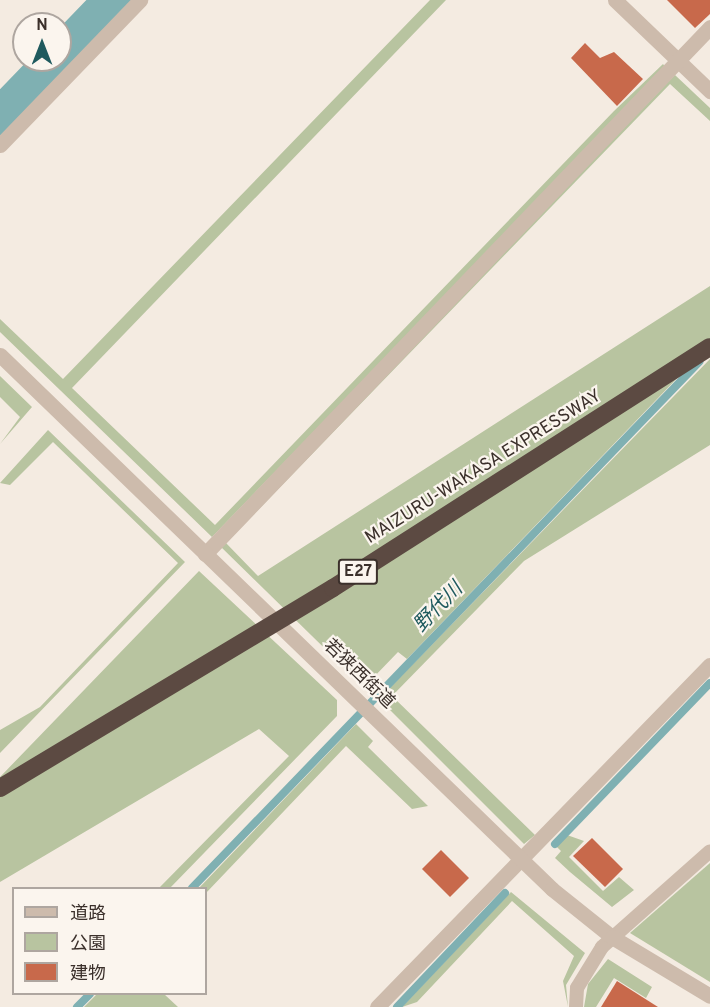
<!DOCTYPE html>
<meta charset="utf-8">
<style>
body{margin:0}
#map{position:relative;width:710px;height:1007px;overflow:hidden;background:#f4ebe1;font-family:Overpass,"Noto Sans JP",sans-serif}
div>[style]{position:absolute}
[style*='--x']{left:calc(var(--x)*1px);top:calc(var(--y)*1px);width:calc(var(--w)*1px);rotate:calc(var(--a)*1deg)}
.green>*{inset:0;background:#b8c4a0}
.stream>*{height:8px;margin:-4px;padding:0 4px;transform-origin:4px;border-radius:4px;background:#7fb0b2}
.river>*{height:44px;margin:-22px;padding:0 22px;transform-origin:22px;border-radius:22px;background:#7fb0b2}
.building>*{inset:0;background:#c8694b}
.service>*{height:14px;margin:-7px;padding:0 7px;transform-origin:7px;border-radius:7px;background:#cdbbac}
.minor>*{height:15px;margin:-7.5px;padding:0 7.5px;transform-origin:7.5px;border-radius:7.5px;background:#cdbbac}
.tertiary>*{height:15px;margin:-7.5px;padding:0 7.5px;transform-origin:7.5px;border-radius:7.5px;background:#cdbbac}
.motorway-bridge>*{height:18px;margin:-9px;padding:0 9px;transform-origin:9px;border-radius:9px;background:#5c4a42}
span{translate:-50% -50%;white-space:nowrap;text-align:center;line-height:1.15;-webkit-text-stroke:4.5px #fbf5ee;paint-order:stroke}
.shield-label span{padding:2px 4px;background:#fbf5ee;border:2px solid;border-radius:4px;-webkit-text-stroke-width:0}
.shield-label{font-size:16px;color:#3b302b;font-weight:700}
.street-label{font-size:18px;color:#3b302b}
.water-label{font-size:20px;color:#1f5a5e;font-style:italic}
.legend{position:absolute;left:12px;top:887px;width:195px;height:108px;box-sizing:border-box;background:#fbf5ee;border:2px solid #aea6a0;margin:0;padding:8px 10px;list-style:none;font-size:18px;color:#3b302b}
.legend li{display:flex;align-items:center;gap:12px;height:30px}
.legend b{width:30px;border:2px solid #aea6a0}
.north{position:absolute;left:12px;top:12px;width:60px;height:60px;box-sizing:border-box;background:#fbf5ee;border:2px solid #aea6a0;border-radius:50%;rotate:0deg;font-size:16px;font-weight:700;line-height:24px;text-align:center;color:#3b302b}
.north::after{content:'';display:block;margin:auto;width:21px;height:27px;background:#1f5a5e;clip-path:polygon(50% 0,100% 100%,50% 72%,0 100%)}
</style>
<div id="map">
<div class="green">
<i style="clip-path:polygon(430px 0,446px 0,72px 388px,215px 525px,614px 111px,663px 64px,666px 68px,212px 537px,0 332px,0 319px,63px 379px)"></i>
<i style="clip-path:polygon(675px 75px,710px 108px,710px 121px,670px 84px,226px 543px,258px 576px,710px 286px,710px 344px,407px 659px,398px 652px,371px 680px,358px 681px,219px 545px)"></i>
<i style="clip-path:polygon(710px 359px,710px 445px,524px 561px,392px 696px,535px 835px,524px 844px,379px 699px)"></i>
<i style="clip-path:polygon(0 376px,32px 407px,0 444px,20px 417px,0 397px)"></i>
<i style="clip-path:polygon(48px 430px,185px 562px,0 753px,0 730px,40px 707px,178px 563px,53px 442px,10px 485px,0 483px)"></i>
<i style="clip-path:polygon(199px 571px,337px 700px,337px 716px,170px 888px,159px 888px,289px 756px,259px 729px,0 882px,0 777px)"></i>
<i style="clip-path:polygon(356px 724px,373px 741px,368px 747px,428px 806px,412px 809px,346px 746px,206px 893px,199px 888px)"></i>
<i style="clip-path:polygon(567px 835px,584px 841px,569px 857px,603px 891px,619px 877px,634px 890px,612px 907px,570px 872px,555px 858px,561px 851px,556px 846px)"></i>
<i style="clip-path:polygon(710px 863px,710px 982px,630px 933px)"></i>
<i style="clip-path:polygon(511px 892px,585px 953px,566px 985px,568px 1007px,563px 981px,574px 956px,512px 901px,417px 1002px,402px 1007px)"></i>
<i style="clip-path:polygon(608px 959px,652px 987px,646px 998px,614px 978px,596px 1007px,584px 1007px,588px 984px)"></i>
<i style="clip-path:polygon(97px 994px,164px 994px,178px 1007px,84px 1007px)"></i>
</div>
<div class="stream">
<i style="--x:555;--y:844;--w:223;--a:-46.1"></i>
<i style="--x:192;--y:888;--w:731;--a:-46.05"></i>
<i style="--x:77;--y:1007;--w:18;--a:-45"></i>
<i style="--x:397;--y:1007;--w:157;--a:-46.5"></i>
</div>
<div class="river">
<i style="--x:60;--y:59;--w:82;--a:-46"></i>
<i style="--x:0;--y:121;--w:85;--a:-46"></i>
</div>
<div class="building">
<i style="clip-path:polygon(667px 0,710px 0,710px 14px,695px 28px)"></i>
<i style="clip-path:polygon(585px 43px,600px 58px,614px 52px,643px 79px,617px 106px,571px 58px)"></i>
<i style="clip-path:polygon(592px 838px,623px 869px,605px 887px,573px 856px)"></i>
<i style="clip-path:polygon(441px 850px,469px 878px,450px 897px,422px 869px)"></i>
<i style="clip-path:polygon(617px 981px,658px 1007px,601px 1007px)"></i>
</div>
<div class="service">
<i style="--x:576;--y:1007;--w:19;--a:-87"></i>
<i style="--x:577;--y:988;--w:48;--a:-58.6"></i>
<i style="--x:602;--y:947;--w:144;--a:-41.6"></i>
</div>
<div class="minor">
<i style="--x:615;--y:0;--w:132;--a:43.8"></i>
<i style="--x:0;--y:145;--w:202;--a:-46"></i>
<i style="--x:205;--y:554;--w:730;--a:-46.22"></i>
<i style="--x:377;--y:1007;--w:477;--a:-45.8"></i>
</div>
<div class="tertiary">
<i style="--x:0;--y:355;--w:768;--a:44.05"></i>
<i style="--x:552;--y:889;--w:77;--a:38.7"></i>
<i style="--x:612;--y:937;--w:114;--a:31"></i>
</div>
<div class="motorway-bridge">
<i style="--x:0;--y:788;--w:388;--a:-31"></i>
<i style="--x:333;--y:588;--w:447;--a:-32.6"></i>
</div>
<div class="shield-label">
<span style="left:358px;top:572px">E27</span>
</div>
<div class="street-label">
<span style="left:484px;top:468px;rotate:-32deg">MAIZURU-WAKASA EXPRESSWAY</span>
<span style="left:358px;top:675px;rotate:44deg">若狭西街道</span>
</div>
<div class="water-label">
<span style="left:439px;top:608px;rotate:-46deg">野代川</span>
</div>
<ul class="legend">
<li><b style="height:8px;background:#cdbbac"></b>道路</li>
<li><b style="height:16px;background:#b8c4a0"></b>公園</li>
<li><b style="height:16px;background:#c8694b"></b>建物</li>
</ul>
<div class="north">N</div>
</div>
